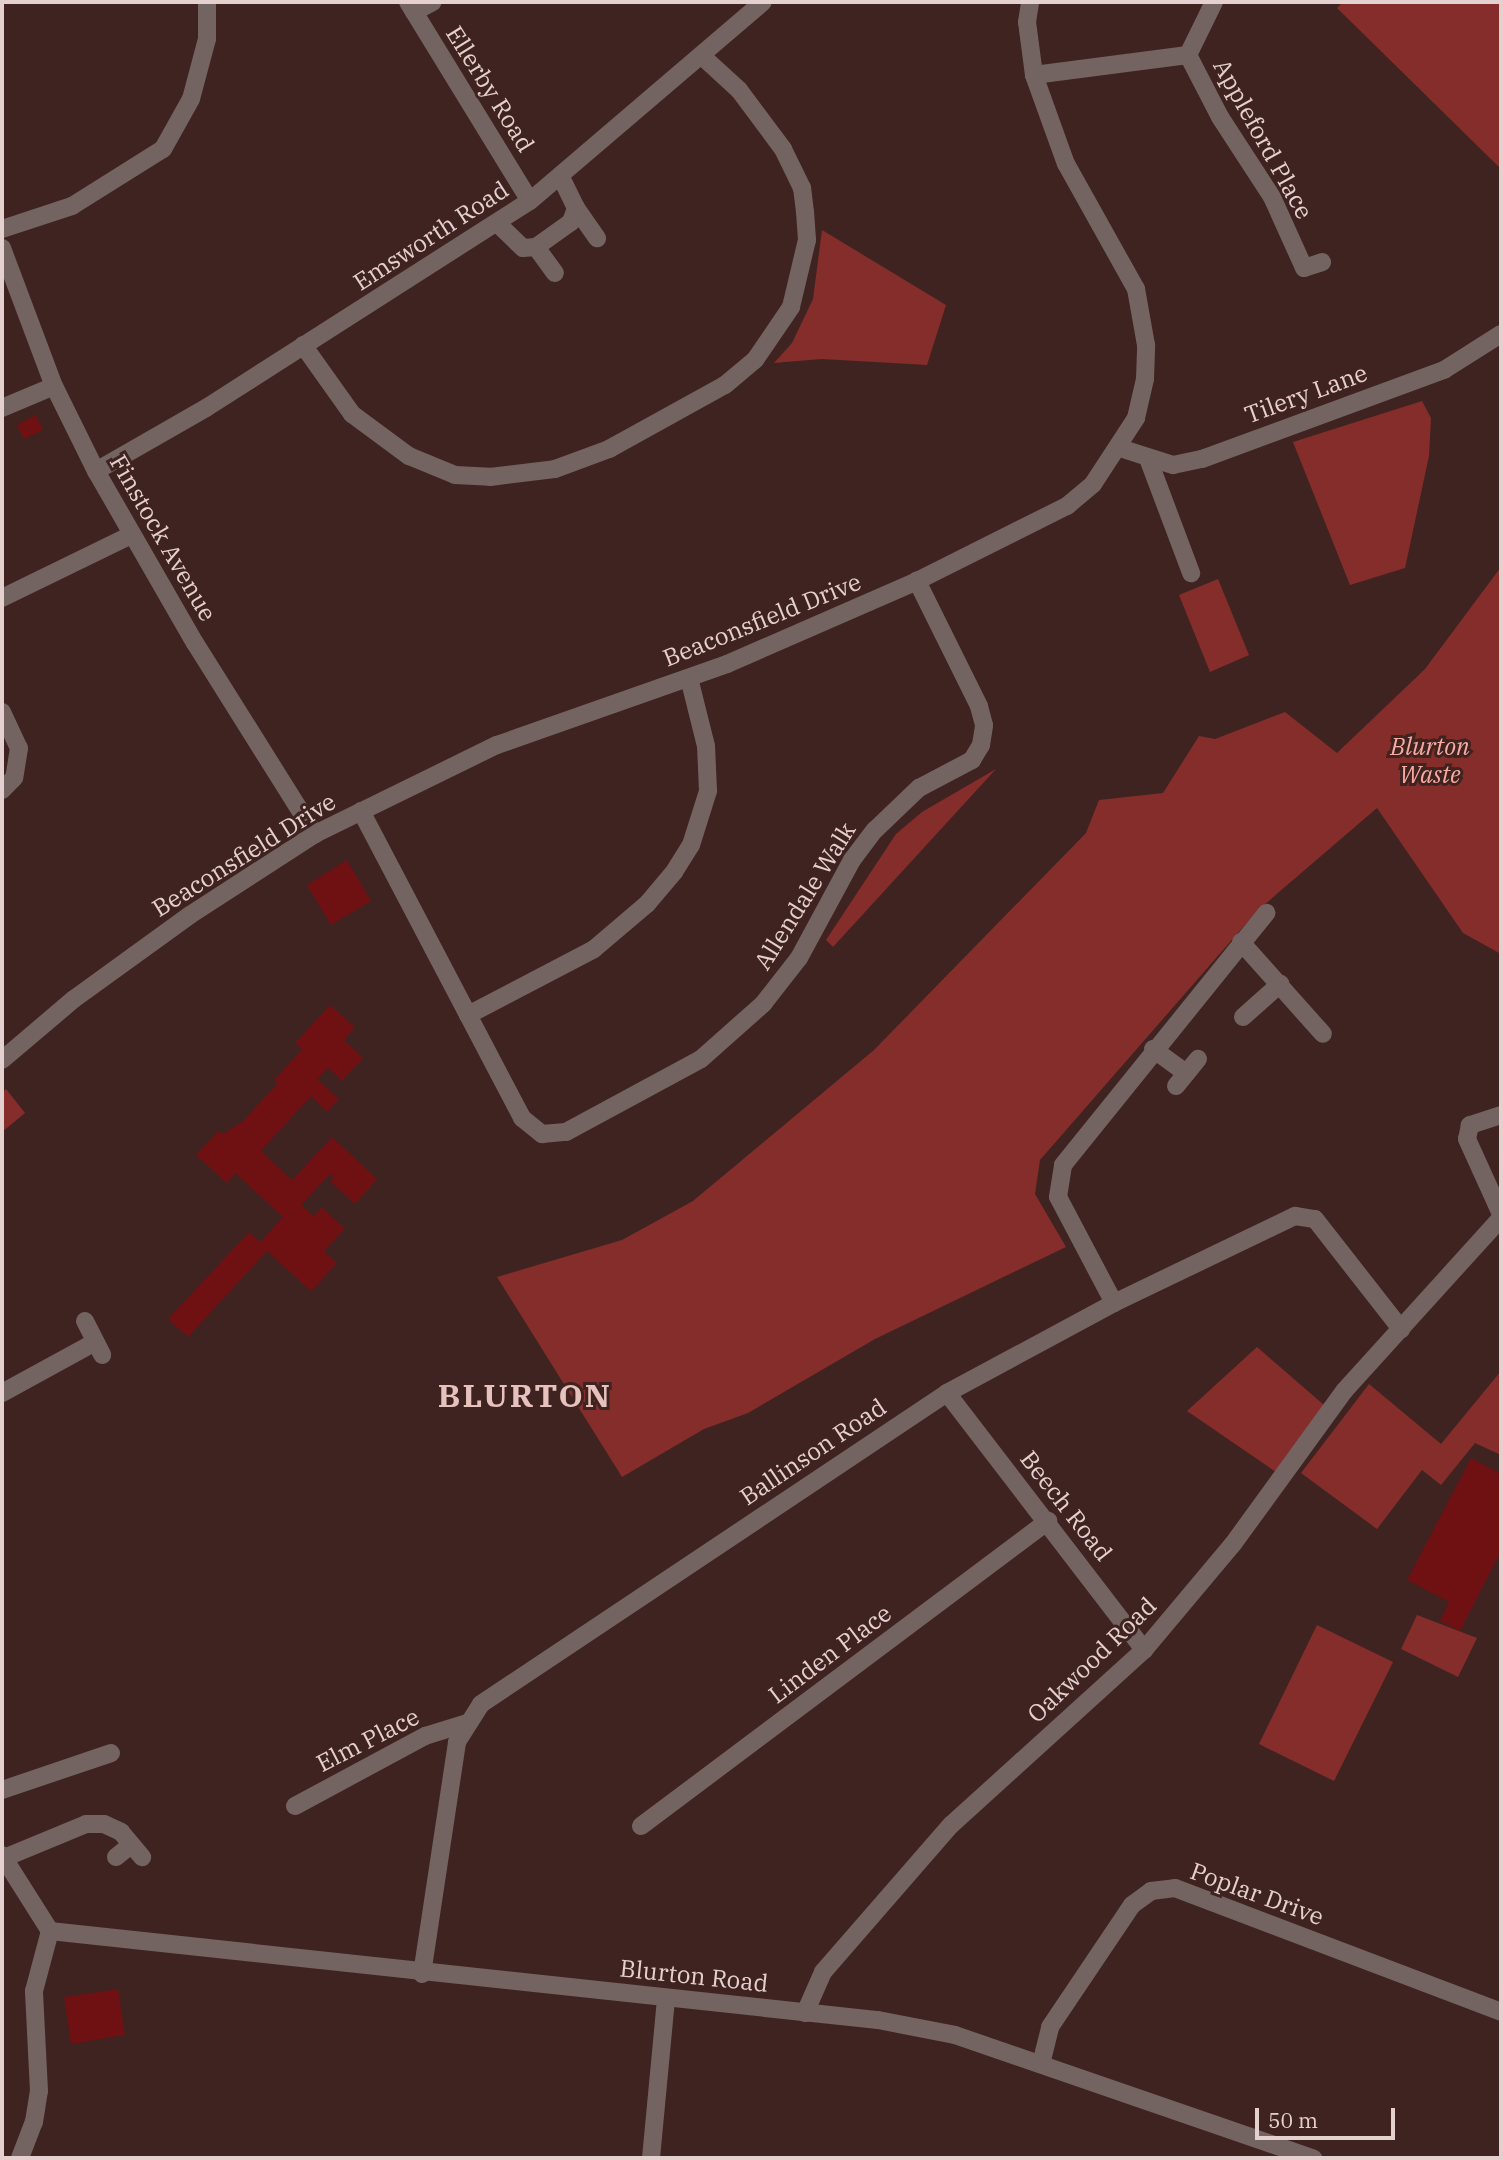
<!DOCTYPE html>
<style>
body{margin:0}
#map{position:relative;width:1503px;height:2160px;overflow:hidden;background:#3f2320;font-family:"IBM Plex Serif",serif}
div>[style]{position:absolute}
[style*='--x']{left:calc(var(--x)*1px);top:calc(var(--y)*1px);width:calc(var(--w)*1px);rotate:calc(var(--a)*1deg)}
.green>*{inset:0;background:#852d2a}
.building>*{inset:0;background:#6f1113}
.minor>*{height:18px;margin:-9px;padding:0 9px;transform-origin:9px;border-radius:9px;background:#736462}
span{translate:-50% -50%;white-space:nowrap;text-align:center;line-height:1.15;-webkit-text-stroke:6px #3f2320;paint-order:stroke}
.street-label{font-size:24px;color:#e4d1cf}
.park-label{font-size:24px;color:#f8aaa1;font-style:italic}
.district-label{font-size:32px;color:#e7c2bd;font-weight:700;letter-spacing:2px}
.frame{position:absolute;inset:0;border:4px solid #e4d1cf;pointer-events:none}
.scale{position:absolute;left:1255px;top:2108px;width:140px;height:32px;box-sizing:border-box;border:4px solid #e4d1cf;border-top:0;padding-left:9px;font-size:21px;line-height:24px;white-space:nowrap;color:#e4d1cf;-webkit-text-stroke:5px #3f2320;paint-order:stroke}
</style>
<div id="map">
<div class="green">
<i style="clip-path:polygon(1343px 2px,1501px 2px,1501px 169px,1337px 8px)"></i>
<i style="clip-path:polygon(822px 230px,946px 305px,927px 365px,822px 359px,774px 363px,792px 343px,813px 299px)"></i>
<i style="clip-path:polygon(1422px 401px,1431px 418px,1429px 456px,1405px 568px,1350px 585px,1293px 442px)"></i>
<i style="clip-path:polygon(1501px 567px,1501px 954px,1463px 933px,1377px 808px,1257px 911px,1040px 1160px,1035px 1194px,1066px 1247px,875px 1339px,748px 1413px,704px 1429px,622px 1477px,497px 1277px,622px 1240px,693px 1201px,874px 1050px,1086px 833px,1099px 800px,1163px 793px,1199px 736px,1215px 739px,1285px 712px,1337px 753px,1425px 669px)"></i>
<i style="clip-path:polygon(1218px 579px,1249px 655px,1210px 672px,1179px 595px)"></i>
<i style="clip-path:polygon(996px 769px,833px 947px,826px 940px,896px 834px,922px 812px)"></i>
<i style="clip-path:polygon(6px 1089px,25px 1113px,2px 1132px,2px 1093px)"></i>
<i style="clip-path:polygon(1257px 1347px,1324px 1405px,1276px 1472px,1187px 1411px)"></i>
<i style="clip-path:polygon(1501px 1371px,1501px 1455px,1475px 1443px,1441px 1485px,1422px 1470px,1377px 1529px,1301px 1473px,1369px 1384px,1441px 1444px)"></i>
<i style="clip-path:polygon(1417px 1615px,1477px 1638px,1458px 1677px,1401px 1649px)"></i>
<i style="clip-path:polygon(1317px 1625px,1393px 1662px,1334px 1781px,1259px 1744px)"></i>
</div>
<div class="building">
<i style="clip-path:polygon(36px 415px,43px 430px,24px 439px,17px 425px)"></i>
<i style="clip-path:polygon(347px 860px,371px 901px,331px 925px,307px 885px)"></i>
<i style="clip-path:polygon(330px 1005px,355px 1027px,344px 1040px,363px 1058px,342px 1081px,328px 1068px,317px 1079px,339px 1099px,327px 1112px,311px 1096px,261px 1151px,292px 1180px,332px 1137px,377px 1179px,355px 1204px,330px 1181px,334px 1177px,330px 1174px,301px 1205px,314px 1216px,322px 1207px,345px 1229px,324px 1251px,337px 1263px,311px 1291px,267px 1251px,188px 1337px,168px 1319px,249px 1232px,260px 1242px,283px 1217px,235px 1173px,227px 1183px,196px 1155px,218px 1131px,223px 1134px,243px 1121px,278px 1083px,274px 1080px,302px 1049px,295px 1043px)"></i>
<i style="clip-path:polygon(1471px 1458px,1501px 1474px,1501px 1551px,1460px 1631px,1440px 1621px,1449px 1602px,1407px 1580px)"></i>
<i style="clip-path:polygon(118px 1989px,125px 2035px,71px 2044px,64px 1997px)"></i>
</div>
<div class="minor">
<i style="--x:408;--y:2;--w:233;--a:58.5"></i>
<i style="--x:414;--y:12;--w:21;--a:-28"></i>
<i style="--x:1188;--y:55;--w:70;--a:62.7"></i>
<i style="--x:1220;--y:117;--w:95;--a:57"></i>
<i style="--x:1272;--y:197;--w:78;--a:65.7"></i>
<i style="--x:1304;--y:268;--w:19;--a:-18"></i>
<i style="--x:1188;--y:55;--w:59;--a:-63.9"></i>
<i style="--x:1034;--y:75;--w:155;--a:-7.4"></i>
<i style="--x:576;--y:208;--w:37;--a:55"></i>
<i style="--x:497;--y:223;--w:36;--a:44"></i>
<i style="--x:523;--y:248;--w:13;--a:-4"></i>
<i style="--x:536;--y:247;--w:43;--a:-35.5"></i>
<i style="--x:571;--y:222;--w:15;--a:-70"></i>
<i style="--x:576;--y:208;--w:34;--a:-116"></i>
<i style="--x:2;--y:229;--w:74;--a:-18.2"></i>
<i style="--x:72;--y:206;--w:107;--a:-32.1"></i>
<i style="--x:163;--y:149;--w:57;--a:-60.8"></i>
<i style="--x:191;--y:99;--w:62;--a:-75.1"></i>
<i style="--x:207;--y:39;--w:37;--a:-90"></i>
<i style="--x:536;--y:247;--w:32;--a:54"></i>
<i style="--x:2;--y:248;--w:147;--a:69.4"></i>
<i style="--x:54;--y:386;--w:95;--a:63.7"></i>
<i style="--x:96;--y:471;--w:198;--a:60.1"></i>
<i style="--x:195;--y:643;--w:226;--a:57.9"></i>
<i style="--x:303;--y:345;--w:85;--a:54.6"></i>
<i style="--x:352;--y:414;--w:71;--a:36.4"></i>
<i style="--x:409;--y:456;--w:50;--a:22.4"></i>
<i style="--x:455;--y:475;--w:35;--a:3"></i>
<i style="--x:490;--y:477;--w:65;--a:-7"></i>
<i style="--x:555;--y:469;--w:58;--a:-20.3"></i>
<i style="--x:609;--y:449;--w:132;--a:-28.9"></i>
<i style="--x:725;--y:385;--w:39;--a:-40"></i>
<i style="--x:755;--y:360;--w:64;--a:-55.8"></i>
<i style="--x:791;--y:307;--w:69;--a:-76.6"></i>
<i style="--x:807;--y:240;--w:28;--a:-94"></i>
<i style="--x:805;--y:212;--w:24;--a:-97"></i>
<i style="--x:802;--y:188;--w:43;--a:-116"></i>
<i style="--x:783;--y:149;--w:74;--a:-126.7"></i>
<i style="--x:739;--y:90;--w:49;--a:-137.5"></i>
<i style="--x:2;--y:408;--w:56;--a:-22.9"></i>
<i style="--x:1120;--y:448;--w:56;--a:17.8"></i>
<i style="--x:1173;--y:465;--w:30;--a:-12"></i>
<i style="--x:1202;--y:459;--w:258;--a:-20.2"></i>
<i style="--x:1444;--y:370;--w:67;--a:-32.3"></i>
<i style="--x:1149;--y:461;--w:120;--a:69.4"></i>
<i style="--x:96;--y:471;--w:127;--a:-29.8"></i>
<i style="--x:206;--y:408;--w:384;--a:-32.6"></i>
<i style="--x:530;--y:201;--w:306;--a:-40.5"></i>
<i style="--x:2;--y:598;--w:144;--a:-26"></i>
<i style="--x:2;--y:712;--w:40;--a:65"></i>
<i style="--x:19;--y:748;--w:30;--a:99"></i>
<i style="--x:14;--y:778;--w:17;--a:135"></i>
<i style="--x:361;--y:811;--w:347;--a:62.3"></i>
<i style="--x:522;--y:1118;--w:26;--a:39"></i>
<i style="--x:542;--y:1134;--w:24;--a:-5"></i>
<i style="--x:566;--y:1132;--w:153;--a:-28.4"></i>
<i style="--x:701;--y:1059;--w:83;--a:-41.6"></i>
<i style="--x:763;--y:1004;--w:58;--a:-52"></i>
<i style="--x:799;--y:958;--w:111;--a:-61.6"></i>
<i style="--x:852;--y:860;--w:38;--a:-53"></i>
<i style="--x:875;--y:830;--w:61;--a:-43.7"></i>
<i style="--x:919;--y:788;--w:60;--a:-27.8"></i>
<i style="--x:972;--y:760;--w:17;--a:-59"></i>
<i style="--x:981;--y:745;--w:20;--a:-81"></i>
<i style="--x:984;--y:725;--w:20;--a:-105"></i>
<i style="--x:979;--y:706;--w:140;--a:-116.4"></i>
<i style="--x:1241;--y:942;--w:123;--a:48.3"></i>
<i style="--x:468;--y:1015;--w:142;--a:-27.6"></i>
<i style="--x:594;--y:949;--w:70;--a:-40.3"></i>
<i style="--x:647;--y:904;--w:42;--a:-49.8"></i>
<i style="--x:674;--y:872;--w:32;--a:-58"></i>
<i style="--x:691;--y:845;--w:57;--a:-72.5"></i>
<i style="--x:708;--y:791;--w:45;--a:-92.5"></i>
<i style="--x:706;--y:746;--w:70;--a:-104"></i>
<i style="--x:1243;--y:1017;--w:50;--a:-41.7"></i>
<i style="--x:1153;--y:1049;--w:41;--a:36"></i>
<i style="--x:2;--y:1060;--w:94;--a:-40.3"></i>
<i style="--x:74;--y:999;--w:143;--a:-35.9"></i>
<i style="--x:190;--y:915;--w:149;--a:-32.9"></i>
<i style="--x:315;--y:834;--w:203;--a:-26.1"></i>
<i style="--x:497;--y:745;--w:244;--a:-19.4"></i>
<i style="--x:727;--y:664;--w:207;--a:-23.6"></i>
<i style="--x:917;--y:581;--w:168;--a:-26.6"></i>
<i style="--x:1067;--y:506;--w:34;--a:-40"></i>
<i style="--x:1093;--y:484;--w:79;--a:-56.9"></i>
<i style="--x:1136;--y:418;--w:40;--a:-77"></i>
<i style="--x:1145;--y:379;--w:34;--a:-88"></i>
<i style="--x:1146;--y:345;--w:57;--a:-100.1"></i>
<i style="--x:1136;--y:289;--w:143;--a:-119.2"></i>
<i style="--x:1066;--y:164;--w:95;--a:-109.8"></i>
<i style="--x:1034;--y:75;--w:53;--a:-97.5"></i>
<i style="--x:1027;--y:22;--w:20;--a:-81"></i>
<i style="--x:1176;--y:1086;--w:35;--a:-51"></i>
<i style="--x:1501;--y:1115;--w:33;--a:162"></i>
<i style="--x:1470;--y:1125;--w:14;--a:102"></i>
<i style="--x:1467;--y:1139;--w:82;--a:65.6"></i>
<i style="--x:1114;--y:1303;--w:120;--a:-117.8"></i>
<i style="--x:1058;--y:1197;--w:32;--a:-81"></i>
<i style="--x:1063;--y:1165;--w:324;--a:-51.1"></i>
<i style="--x:85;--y:1321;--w:38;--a:63"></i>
<i style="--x:2;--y:1393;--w:106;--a:-28.7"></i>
<i style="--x:947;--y:1393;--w:324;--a:52.5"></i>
<i style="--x:2;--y:1790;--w:115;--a:-18.7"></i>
<i style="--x:295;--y:1806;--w:148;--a:-28.3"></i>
<i style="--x:425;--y:1736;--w:44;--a:-17.2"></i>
<i style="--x:641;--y:1826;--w:509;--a:-36.85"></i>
<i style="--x:2;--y:1855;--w:90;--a:57.7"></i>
<i style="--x:116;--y:1857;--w:19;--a:-39"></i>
<i style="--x:4;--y:1858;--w:89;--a:-22.5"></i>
<i style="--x:86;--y:1824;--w:18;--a:0"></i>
<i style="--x:104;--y:1824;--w:19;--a:25"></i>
<i style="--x:121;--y:1832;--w:33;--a:50"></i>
<i style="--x:50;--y:1931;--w:833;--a:6.14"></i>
<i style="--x:878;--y:2020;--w:78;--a:11"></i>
<i style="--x:955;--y:2035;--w:379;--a:19"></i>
<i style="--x:422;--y:1974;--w:235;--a:-81.4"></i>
<i style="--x:457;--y:1742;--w:45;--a:-57.7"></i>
<i style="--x:481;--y:1704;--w:560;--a:-33.72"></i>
<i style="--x:947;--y:1393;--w:190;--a:-28.3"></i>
<i style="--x:1114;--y:1303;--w:201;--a:-25.7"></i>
<i style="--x:1295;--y:1216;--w:20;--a:9"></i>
<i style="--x:1315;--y:1219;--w:140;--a:52"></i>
<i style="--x:805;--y:2013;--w:45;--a:-66.3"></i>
<i style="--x:823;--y:1972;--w:195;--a:-49"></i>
<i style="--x:951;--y:1825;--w:261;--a:-42.2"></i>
<i style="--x:1144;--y:1650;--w:138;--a:-50"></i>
<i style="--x:1233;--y:1544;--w:190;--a:-54"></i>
<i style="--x:1345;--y:1390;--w:232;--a:-47.8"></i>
<i style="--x:1041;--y:2064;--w:38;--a:-76"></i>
<i style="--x:1050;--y:2027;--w:147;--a:-56.1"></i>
<i style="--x:1132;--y:1905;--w:24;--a:-36"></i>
<i style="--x:1151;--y:1891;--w:24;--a:-7"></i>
<i style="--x:1175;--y:1888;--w:349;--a:20.8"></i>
<i style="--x:20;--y:2158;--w:39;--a:-69"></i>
<i style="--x:34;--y:2122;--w:31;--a:-81"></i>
<i style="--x:39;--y:2091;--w:100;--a:-92.9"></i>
<i style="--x:34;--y:1991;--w:62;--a:-75.1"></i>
<i style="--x:651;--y:2158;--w:160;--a:-84.6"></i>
</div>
<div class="street-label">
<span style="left:490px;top:89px;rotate:58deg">Ellerby Road</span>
<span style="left:1263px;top:139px;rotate:61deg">Appleford Place</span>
<span style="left:431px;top:236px;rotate:-33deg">Emsworth Road</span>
<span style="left:1306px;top:394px;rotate:-20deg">Tilery Lane</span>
<span style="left:163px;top:538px;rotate:60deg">Finstock Avenue</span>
<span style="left:762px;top:620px;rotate:-22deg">Beaconsfield Drive</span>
<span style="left:244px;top:855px;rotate:-32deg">Beaconsfield Drive</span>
<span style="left:805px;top:896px;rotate:-58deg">Allendale Walk</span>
<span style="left:813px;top:1452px;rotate:-34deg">Ballinson Road</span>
<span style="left:1066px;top:1506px;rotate:52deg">Beech Road</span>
<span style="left:830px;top:1654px;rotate:-37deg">Linden Place</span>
<span style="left:1092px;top:1660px;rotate:-44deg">Oakwood Road</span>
<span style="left:368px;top:1740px;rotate:-27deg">Elm Place</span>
<span style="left:1257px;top:1894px;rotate:20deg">Poplar Drive</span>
<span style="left:694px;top:1976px;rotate:6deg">Blurton Road</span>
</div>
<div class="park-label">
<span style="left:1430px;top:761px">Blurton<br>Waste</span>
</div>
<div class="district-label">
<span style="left:525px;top:1395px">BLURTON</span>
</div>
<div class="frame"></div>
<div class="scale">50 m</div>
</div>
